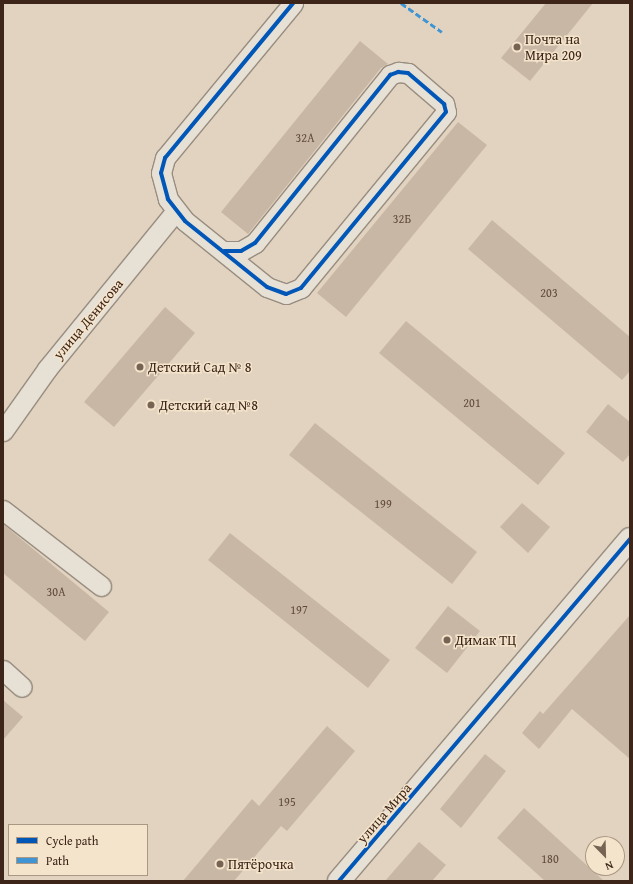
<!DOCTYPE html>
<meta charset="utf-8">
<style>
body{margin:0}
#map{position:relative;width:633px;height:884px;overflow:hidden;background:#e1d3bf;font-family:"Gentium Book Plus",serif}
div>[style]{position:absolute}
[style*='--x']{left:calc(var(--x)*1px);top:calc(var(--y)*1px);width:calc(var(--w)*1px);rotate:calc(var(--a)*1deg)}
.building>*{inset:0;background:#c9b7a5}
.roads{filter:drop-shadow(1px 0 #988d80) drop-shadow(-1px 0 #988d80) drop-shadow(0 1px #988d80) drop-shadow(0 -1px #988d80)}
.minor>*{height:19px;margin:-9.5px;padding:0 9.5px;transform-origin:9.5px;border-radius:9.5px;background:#e7e0d5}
.tertiary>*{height:22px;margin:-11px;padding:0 11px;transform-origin:11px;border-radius:11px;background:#e7e0d5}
.quiet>*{height:3px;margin-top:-1.5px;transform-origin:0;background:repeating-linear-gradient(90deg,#3f95d4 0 6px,transparent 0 9px)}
.cycleway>*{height:4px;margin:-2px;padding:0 2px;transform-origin:2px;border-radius:2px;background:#0057b8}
.dots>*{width:11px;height:11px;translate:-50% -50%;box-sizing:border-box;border:2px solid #f5e4cc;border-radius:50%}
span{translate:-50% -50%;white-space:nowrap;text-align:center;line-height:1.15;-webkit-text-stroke:3px #f5e4cc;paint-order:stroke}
.number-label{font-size:12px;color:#604a3c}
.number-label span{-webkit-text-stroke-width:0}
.poi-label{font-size:14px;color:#3d2619}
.left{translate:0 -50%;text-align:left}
.street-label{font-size:14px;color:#3d2619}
.frame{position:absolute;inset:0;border:4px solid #3d2619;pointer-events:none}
.legend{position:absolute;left:8px;top:824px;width:140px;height:52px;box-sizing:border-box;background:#f5e4cc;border:1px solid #ab9884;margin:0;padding:5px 7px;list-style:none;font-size:12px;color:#3d2619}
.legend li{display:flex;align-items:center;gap:8px;height:20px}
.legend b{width:20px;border:1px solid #ab9884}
.north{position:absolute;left:585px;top:836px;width:40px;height:40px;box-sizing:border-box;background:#f5e4cc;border:1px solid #ab9884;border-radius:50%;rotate:157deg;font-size:11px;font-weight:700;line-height:16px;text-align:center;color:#3d2619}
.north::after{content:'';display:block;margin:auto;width:14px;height:18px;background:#766353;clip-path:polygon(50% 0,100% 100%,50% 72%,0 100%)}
</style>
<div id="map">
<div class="building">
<i style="clip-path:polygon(546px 3px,593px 3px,530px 81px,501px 58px)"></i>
<i style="clip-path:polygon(360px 41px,388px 64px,381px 68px,248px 234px,221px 212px)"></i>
<i style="clip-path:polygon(458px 122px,487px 145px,346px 317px,317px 293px)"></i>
<i style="clip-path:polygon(492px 220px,630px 337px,630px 371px,622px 380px,468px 249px)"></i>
<i style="clip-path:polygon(165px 307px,195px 333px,114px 427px,84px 402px)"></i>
<i style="clip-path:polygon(406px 321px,565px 453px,538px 485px,379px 353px)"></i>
<i style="clip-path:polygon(608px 404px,630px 422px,630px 454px,623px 462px,586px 432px)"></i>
<i style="clip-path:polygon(315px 423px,477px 552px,452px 584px,289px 455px)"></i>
<i style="clip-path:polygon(522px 503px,550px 527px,528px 553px,500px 527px)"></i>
<i style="clip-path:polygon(3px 524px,109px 612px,85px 641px,3px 573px)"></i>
<i style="clip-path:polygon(230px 533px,390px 660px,368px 688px,208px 560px)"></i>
<i style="clip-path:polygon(448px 606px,480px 631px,447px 673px,415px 648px)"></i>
<i style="clip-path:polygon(630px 615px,630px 759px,572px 709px,539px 749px,522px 733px,540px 711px,543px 714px)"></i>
<i style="clip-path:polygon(3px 700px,23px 717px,3px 740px)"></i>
<i style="clip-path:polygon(327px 726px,355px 751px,287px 831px,281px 826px,234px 881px,183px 881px,252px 799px,259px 806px)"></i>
<i style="clip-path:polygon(485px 754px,506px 771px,461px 828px,440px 809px)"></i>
<i style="clip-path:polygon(524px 808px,604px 881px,545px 881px,497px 838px)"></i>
<i style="clip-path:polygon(419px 842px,446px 865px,432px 881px,385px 881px)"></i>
</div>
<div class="roads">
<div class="minor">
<i style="--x:224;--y:251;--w:17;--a:0"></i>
<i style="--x:241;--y:251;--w:16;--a:-30"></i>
<i style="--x:255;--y:243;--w:216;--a:-51.2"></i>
<i style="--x:390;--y:75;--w:9;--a:-21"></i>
<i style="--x:398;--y:72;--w:10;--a:6"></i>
<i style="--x:408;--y:73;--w:48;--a:40.7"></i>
<i style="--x:444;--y:104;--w:8;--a:76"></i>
<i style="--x:446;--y:112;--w:228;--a:129.5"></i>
<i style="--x:301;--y:288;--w:16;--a:158"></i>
<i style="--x:286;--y:294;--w:20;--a:-160"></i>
<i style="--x:267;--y:287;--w:105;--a:-141.2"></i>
<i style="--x:185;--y:221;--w:28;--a:-128"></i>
<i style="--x:168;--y:199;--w:27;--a:-105"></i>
<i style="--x:161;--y:173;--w:16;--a:-75"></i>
<i style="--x:165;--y:158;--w:201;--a:-50.4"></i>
<i style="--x:3;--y:431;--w:76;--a:-54.6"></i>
<i style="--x:47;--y:369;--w:204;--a:-50.8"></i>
<i style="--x:3;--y:510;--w:124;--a:37.8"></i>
<i style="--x:3;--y:670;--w:25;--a:42"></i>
</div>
<div class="tertiary">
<i style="--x:339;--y:881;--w:449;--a:-49.6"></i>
</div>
</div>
<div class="quiet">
<i style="--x:401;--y:3;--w:50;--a:35.3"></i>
</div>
<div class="cycleway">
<i style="--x:224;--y:251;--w:17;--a:0"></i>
<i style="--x:241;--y:251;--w:16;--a:-30"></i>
<i style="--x:255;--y:243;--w:216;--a:-51.2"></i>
<i style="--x:390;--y:75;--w:9;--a:-21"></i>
<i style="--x:398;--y:72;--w:10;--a:6"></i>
<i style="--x:408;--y:73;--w:48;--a:40.7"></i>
<i style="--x:444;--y:104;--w:8;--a:76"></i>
<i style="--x:446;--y:112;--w:228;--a:129.5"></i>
<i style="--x:301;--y:288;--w:16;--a:158"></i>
<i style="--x:286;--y:294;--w:20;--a:-160"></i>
<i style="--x:267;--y:287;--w:105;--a:-141.2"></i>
<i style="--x:185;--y:221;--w:28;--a:-128"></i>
<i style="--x:168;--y:199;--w:27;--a:-105"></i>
<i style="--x:161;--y:173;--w:16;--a:-75"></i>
<i style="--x:165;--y:158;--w:201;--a:-50.4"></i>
<i style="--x:339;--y:881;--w:449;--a:-49.6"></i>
</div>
<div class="dots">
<i style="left:517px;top:47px;background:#766353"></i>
<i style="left:140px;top:367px;background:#766353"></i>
<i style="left:151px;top:405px;background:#766353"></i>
<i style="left:447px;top:640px;background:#766353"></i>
<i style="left:220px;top:864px;background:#766353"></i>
</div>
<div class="number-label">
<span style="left:305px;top:138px">32А</span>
<span style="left:402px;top:219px">32Б</span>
<span style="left:549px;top:293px">203</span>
<span style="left:472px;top:403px">201</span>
<span style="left:383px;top:504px">199</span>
<span style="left:56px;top:592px">30А</span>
<span style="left:299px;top:610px">197</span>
<span style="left:287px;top:802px">195</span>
<span style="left:550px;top:859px">180</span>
</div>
<div class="poi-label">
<span class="left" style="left:525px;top:47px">Почта на<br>Мира 209</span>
<span class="left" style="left:148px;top:367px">Детский Сад № 8</span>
<span class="left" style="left:159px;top:405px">Детский сад №8</span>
<span class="left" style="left:455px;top:640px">Димак ТЦ</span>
<span class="left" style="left:228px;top:864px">Пятёрочка</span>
</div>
<div class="street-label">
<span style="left:88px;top:319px;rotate:-50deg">улица Денисова</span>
<span style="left:384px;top:813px;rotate:-49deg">улица Мира</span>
</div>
<div class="frame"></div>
<ul class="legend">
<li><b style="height:5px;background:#0057b8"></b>Cycle path</li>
<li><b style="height:5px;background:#3f95d4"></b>Path</li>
</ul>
<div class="north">N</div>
</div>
